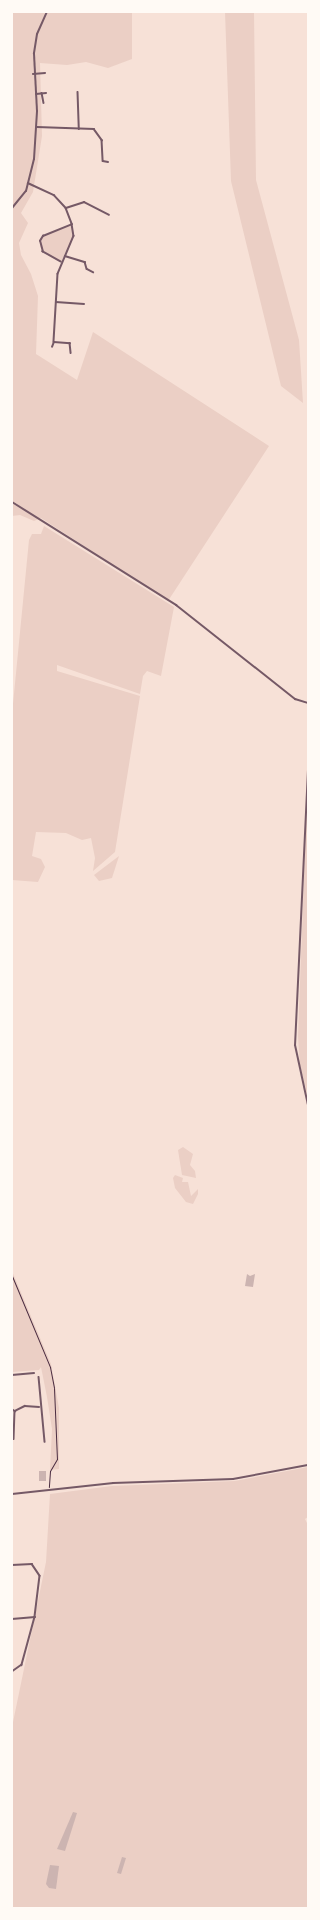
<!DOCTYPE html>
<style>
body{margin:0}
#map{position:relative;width:320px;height:1920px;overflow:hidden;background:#f7e1d7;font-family:"Alegreya Sans",sans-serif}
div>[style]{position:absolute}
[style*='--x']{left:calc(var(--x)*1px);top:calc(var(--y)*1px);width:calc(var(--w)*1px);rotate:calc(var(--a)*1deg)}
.green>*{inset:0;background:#ebcfc5}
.building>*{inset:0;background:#ccb4b1}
.path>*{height:1px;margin:-0.5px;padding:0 0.5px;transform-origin:0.5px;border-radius:0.5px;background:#4a2c40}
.minor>*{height:1.5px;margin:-0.75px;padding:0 0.75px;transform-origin:0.75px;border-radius:0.75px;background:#755966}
.tertiary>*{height:2px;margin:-1px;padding:0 1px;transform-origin:1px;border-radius:1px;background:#755966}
span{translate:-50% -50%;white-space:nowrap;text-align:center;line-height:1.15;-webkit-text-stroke:4px #fffaf5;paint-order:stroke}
.frame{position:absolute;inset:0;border:13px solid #fffaf5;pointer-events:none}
</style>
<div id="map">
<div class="green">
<i style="clip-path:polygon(12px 12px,132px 12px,132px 59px,108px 68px,86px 62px,67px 65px,40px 63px,42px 136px,33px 192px,21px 213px,28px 223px,19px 243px,21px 255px,31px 274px,38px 296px,36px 354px,77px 380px,93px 332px,269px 446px,168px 601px,41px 518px,34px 521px,20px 515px,12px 516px)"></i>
<i style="clip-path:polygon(225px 12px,254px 12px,256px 180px,299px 340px,303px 403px,281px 386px,231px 181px)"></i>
<i style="clip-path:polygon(72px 224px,74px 236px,61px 262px,43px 252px,40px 246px,43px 236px)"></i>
<i style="clip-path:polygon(44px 526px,174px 607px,161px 676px,147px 671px,143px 676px,140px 694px,57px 665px,57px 671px,140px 696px,115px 852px,93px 871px,95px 858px,91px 838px,82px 840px,66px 833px,36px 832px,32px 856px,41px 859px,45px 867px,38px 882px,12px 880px,12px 714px,29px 540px,32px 534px,41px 534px)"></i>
<i style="clip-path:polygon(308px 770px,308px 1098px,300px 1067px,298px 1036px)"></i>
<i style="clip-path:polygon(119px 856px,112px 878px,99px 881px,94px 875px)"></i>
<i style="clip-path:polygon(183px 1147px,193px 1154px,190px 1165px,195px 1171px,196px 1178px,182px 1175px,178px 1150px)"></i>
<i style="clip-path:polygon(175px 1175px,183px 1178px,182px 1182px,188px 1182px,191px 1196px,198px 1189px,198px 1194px,193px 1204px,186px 1202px,175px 1188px,173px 1178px)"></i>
<i style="clip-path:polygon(12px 1271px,51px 1364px,59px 1408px,59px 1469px,50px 1470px,52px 1429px,47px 1397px,39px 1357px,41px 1367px,39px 1370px,12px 1372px)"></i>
<i style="clip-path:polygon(308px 1467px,308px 1517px,305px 1519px,308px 1525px,308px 1908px,12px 1908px,12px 1727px,46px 1562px,50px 1494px,112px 1486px,235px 1481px)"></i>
</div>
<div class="building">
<i style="clip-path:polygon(247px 1274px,250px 1276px,255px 1274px,253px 1287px,245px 1286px)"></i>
<i style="clip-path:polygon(39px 1471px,46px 1471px,46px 1481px,39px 1481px)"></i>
<i style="clip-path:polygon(73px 1812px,77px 1813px,65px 1851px,57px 1849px)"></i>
<i style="clip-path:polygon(122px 1857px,126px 1858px,121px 1874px,117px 1873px)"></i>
<i style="clip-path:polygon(50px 1865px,59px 1866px,56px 1889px,49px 1888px,46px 1884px)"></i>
</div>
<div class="path">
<i style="--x:12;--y:1276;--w:99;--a:67.3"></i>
<i style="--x:50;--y:1367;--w:21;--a:79"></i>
<i style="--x:54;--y:1388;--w:71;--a:87.6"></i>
<i style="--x:57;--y:1459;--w:14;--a:120"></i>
<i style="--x:50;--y:1471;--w:16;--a:94"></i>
</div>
<div class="minor">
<i style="--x:33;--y:74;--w:12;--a:-5"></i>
<i style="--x:78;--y:92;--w:37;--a:88"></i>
<i style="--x:42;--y:93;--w:10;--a:79"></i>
<i style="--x:36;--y:94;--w:10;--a:-6"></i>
<i style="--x:37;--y:127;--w:57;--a:2"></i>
<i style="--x:94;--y:129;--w:14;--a:54"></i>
<i style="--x:102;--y:140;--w:21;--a:87"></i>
<i style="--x:103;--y:161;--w:5;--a:11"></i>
<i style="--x:28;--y:183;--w:29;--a:25"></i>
<i style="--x:54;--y:195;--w:18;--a:47"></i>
<i style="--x:66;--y:208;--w:17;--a:69"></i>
<i style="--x:72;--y:224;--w:12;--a:81"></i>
<i style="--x:74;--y:236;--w:41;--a:112.8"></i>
<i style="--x:58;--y:274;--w:68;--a:93.4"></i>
<i style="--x:54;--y:342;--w:16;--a:4"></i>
<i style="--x:70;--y:343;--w:10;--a:84"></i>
<i style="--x:66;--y:208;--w:19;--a:-18"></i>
<i style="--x:84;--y:202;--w:28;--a:27"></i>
<i style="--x:65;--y:256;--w:21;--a:17"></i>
<i style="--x:85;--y:262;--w:7;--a:74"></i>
<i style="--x:87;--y:269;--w:7;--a:27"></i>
<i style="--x:61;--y:262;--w:21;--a:-151"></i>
<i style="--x:43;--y:252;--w:11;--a:-105"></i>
<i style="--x:40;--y:241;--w:6;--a:-59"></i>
<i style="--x:43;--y:236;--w:31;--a:-22"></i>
<i style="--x:56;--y:302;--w:28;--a:4"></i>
<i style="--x:52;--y:347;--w:5;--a:-68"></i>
<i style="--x:12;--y:1375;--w:22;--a:-5"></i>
<i style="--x:39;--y:1377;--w:65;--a:84.7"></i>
<i style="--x:12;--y:1409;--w:4;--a:34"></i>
<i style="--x:15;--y:1411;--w:28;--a:92"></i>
<i style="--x:15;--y:1411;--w:11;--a:-27"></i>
<i style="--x:25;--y:1406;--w:14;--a:4"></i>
<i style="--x:12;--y:1565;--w:20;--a:-3"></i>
<i style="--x:32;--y:1564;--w:14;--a:56"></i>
<i style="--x:40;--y:1576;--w:41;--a:97"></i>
<i style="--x:35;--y:1617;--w:50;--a:105.2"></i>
<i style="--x:22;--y:1665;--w:12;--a:145"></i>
<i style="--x:12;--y:1619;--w:23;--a:-5"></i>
</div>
<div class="tertiary">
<i style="--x:12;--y:208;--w:22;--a:-51"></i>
<i style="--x:26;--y:191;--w:33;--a:-76"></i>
<i style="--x:34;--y:159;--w:48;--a:-86.4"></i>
<i style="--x:37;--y:111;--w:58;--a:-93"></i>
<i style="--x:34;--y:53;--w:19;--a:-81"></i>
<i style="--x:37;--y:34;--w:24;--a:-66"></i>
<i style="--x:12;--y:502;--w:194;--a:32.1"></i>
<i style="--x:176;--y:605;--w:152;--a:38.3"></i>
<i style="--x:295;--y:699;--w:14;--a:17"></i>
<i style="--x:308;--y:770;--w:275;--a:92.7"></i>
<i style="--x:295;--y:1045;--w:61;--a:77.8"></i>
<i style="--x:12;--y:1494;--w:102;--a:-6.2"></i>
<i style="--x:113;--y:1483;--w:120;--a:-1.9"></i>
<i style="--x:233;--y:1479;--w:76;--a:-10.6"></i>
</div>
<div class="frame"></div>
</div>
